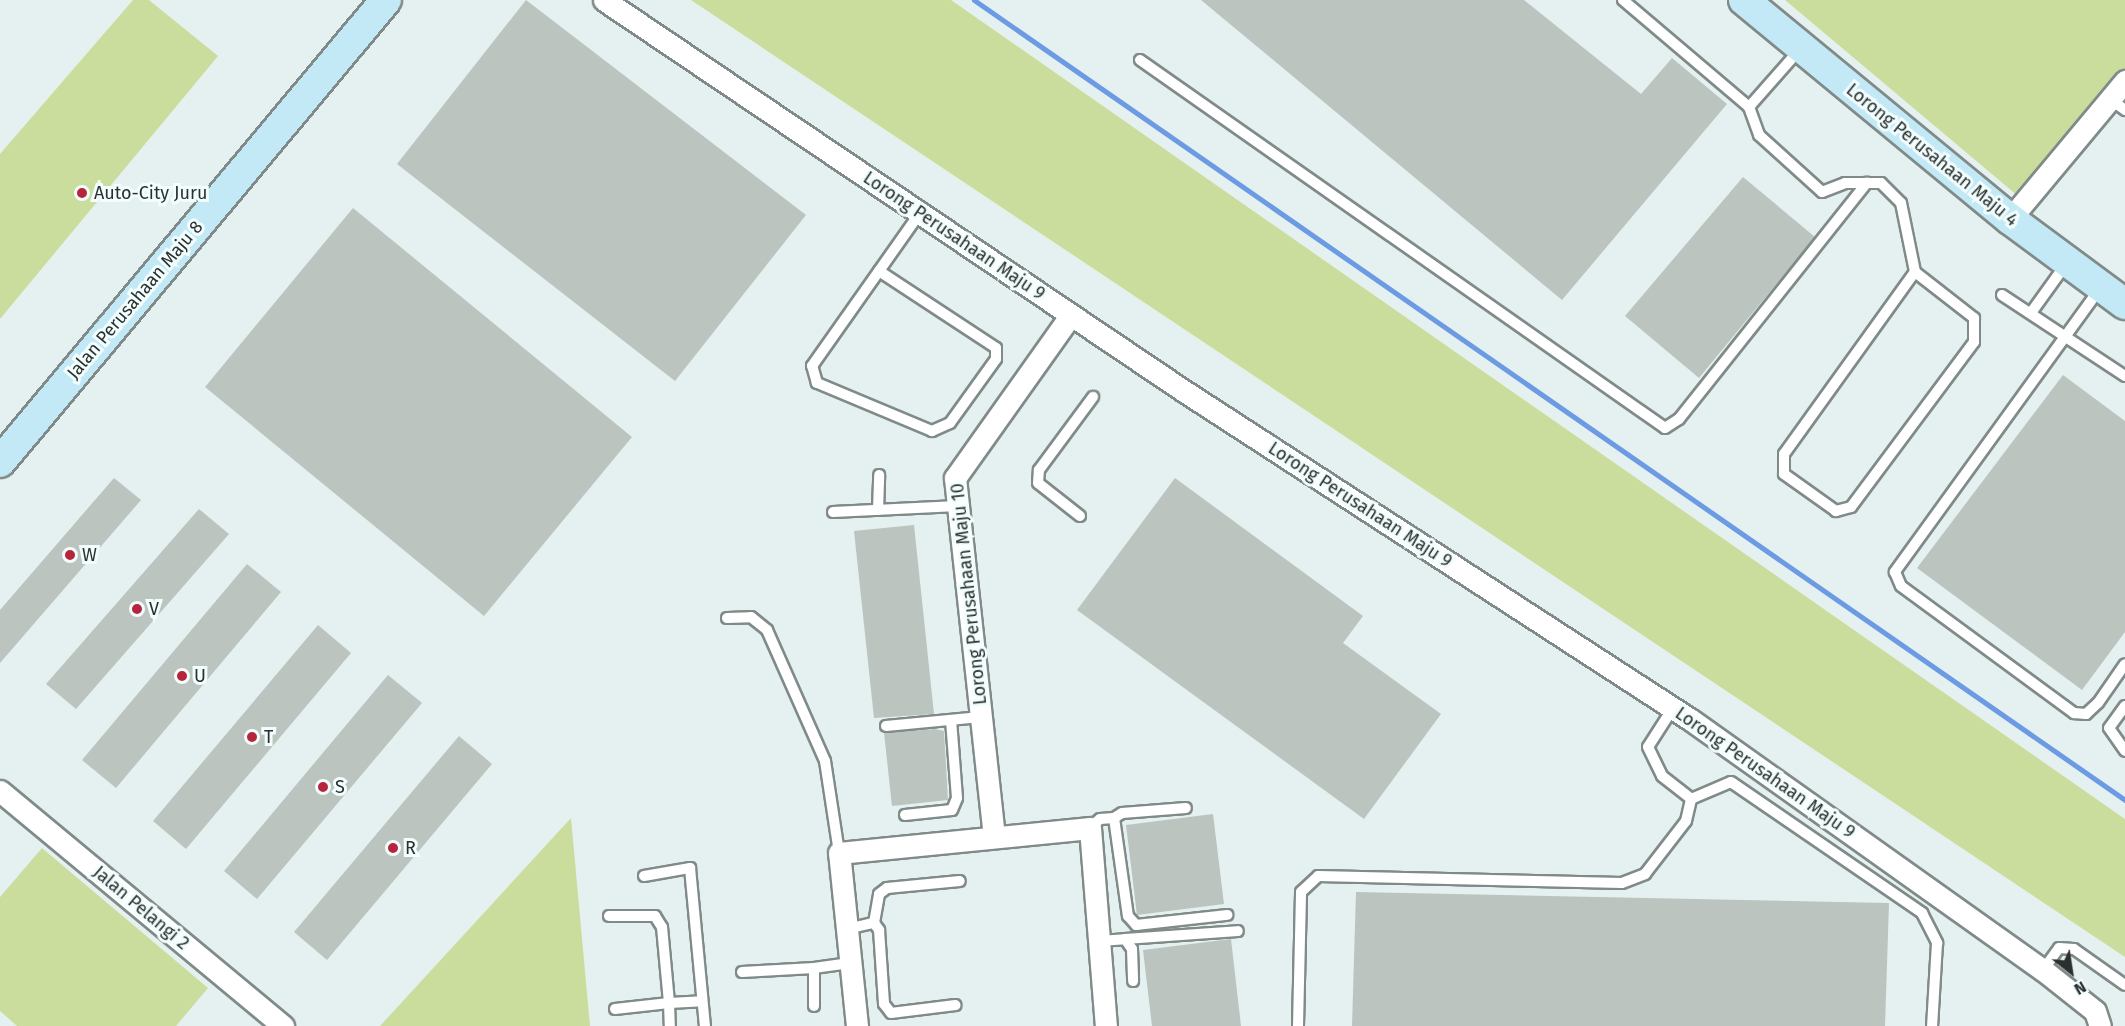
<!DOCTYPE html>
<style>
body{margin:0}
#map{position:relative;width:2125px;height:1026px;overflow:hidden;background:#e5f1f0;font-family:"Fira Sans",sans-serif}
div>[style]{position:absolute}
[style*='--x']{left:calc(var(--x)*1px);top:calc(var(--y)*1px);width:calc(var(--w)*1px);rotate:calc(var(--a)*1deg)}
.green>*{inset:0;background:#cbdd9c}
.stream>*{height:5px;margin:-2.5px;padding:0 2.5px;transform-origin:2.5px;border-radius:2.5px;background:#6c9be4}
.building>*{inset:0;background:#bbc4be}
.roads{filter:drop-shadow(2px 0 #808b89) drop-shadow(-2px 0 #808b89) drop-shadow(0 2px #808b89) drop-shadow(0 -2px #808b89)}
.lane>*{height:10px;margin:-5px;padding:0 5px;transform-origin:5px;border-radius:5px;background:#fff}
.street>*{height:21px;margin:-10.5px;padding:0 10.5px;transform-origin:10.5px;border-radius:10.5px;background:#fff}
.secondary>*{height:30px;margin:-15px;padding:0 15px;transform-origin:15px;border-radius:15px;background:#c4e9f6}
.dots>*{width:16px;height:16px;translate:-50% -50%;box-sizing:border-box;border:3px solid #f2fefd;border-radius:50%}
span{translate:-50% -50%;white-space:nowrap;text-align:center;line-height:1.15;-webkit-text-stroke:6px #f2fefd;paint-order:stroke}
.street-label{font-size:18px;color:#2b2f2f}
.poi-label{font-size:18px;color:#2b2f2f}
.left{translate:0 -50%;text-align:left}
.north{position:absolute;left:2041px;top:942px;width:60px;height:60px;-webkit-text-stroke:4px #f2fefd;paint-order:stroke;rotate:150deg;font-size:16px;font-weight:700;line-height:24px;text-align:center;color:#2b2f2f}
.north::after{content:'';display:block;margin:auto;width:21px;height:27px;background:#2b2f2f;clip-path:polygon(50% 0,100% 100%,50% 72%,0 100%)}
</style>
<div id="map">
<div class="green">
<i style="clip-path:polygon(133px 0,149px 0,218px 56px,0 319px,0 154px)"></i>
<i style="clip-path:polygon(691px 0,951px 0,2125px 819px,2125px 957px)"></i>
<i style="clip-path:polygon(1785px 0,2125px 0,2125px 70px,2018px 196px)"></i>
<i style="clip-path:polygon(571px 818px,590px 1026px,380px 1026px)"></i>
<i style="clip-path:polygon(42px 848px,208px 988px,176px 1026px,17px 1026px,0 1011px,0 897px)"></i>
</div>
<div class="stream">
<i style="--x:974;--y:0;--w:1402;--a:34.8"></i>
</div>
<div class="building">
<i style="clip-path:polygon(526px 0,806px 215px,675px 381px,397px 164px)"></i>
<i style="clip-path:polygon(1201px 0,1524px 0,1641px 94px,1672px 58px,1727px 104px,1562px 300px)"></i>
<i style="clip-path:polygon(1743px 177px,1815px 237px,1699px 378px,1625px 316px)"></i>
<i style="clip-path:polygon(353px 208px,632px 437px,484px 616px,205px 387px)"></i>
<i style="clip-path:polygon(2063px 375px,2125px 421px,2125px 632px,2082px 690px,1917px 568px)"></i>
<i style="clip-path:polygon(114px 478px,141px 500px,0 663px,0 610px)"></i>
<i style="clip-path:polygon(1175px 478px,1363px 616px,1343px 643px,1441px 714px,1364px 819px,1077px 610px)"></i>
<i style="clip-path:polygon(199px 509px,229px 534px,76px 709px,46px 684px)"></i>
<i style="clip-path:polygon(914px 525px,934px 714px,874px 718px,854px 531px)"></i>
<i style="clip-path:polygon(247px 564px,281px 592px,116px 788px,82px 760px)"></i>
<i style="clip-path:polygon(318px 625px,351px 653px,186px 849px,153px 821px)"></i>
<i style="clip-path:polygon(388px 675px,422px 703px,257px 899px,224px 871px)"></i>
<i style="clip-path:polygon(935px 729px,944px 731px,948px 800px,892px 806px,884px 733px)"></i>
<i style="clip-path:polygon(459px 736px,492px 764px,327px 960px,294px 932px)"></i>
<i style="clip-path:polygon(1213px 814px,1224px 904px,1137px 915px,1126px 825px)"></i>
<i style="clip-path:polygon(1356px 892px,1889px 903px,1885px 1026px,1352px 1026px)"></i>
<i style="clip-path:polygon(1231px 939px,1241px 1026px,1152px 1026px,1143px 950px)"></i>
</div>
<div class="roads">
<div class="lane">
<i style="--x:1623;--y:0;--w:165;--a:40.3"></i>
<i style="--x:1749;--y:107;--w:30;--a:70"></i>
<i style="--x:1759;--y:135;--w:85;--a:42.1"></i>
<i style="--x:1822;--y:192;--w:25;--a:-21"></i>
<i style="--x:1845;--y:183;--w:36;--a:0"></i>
<i style="--x:1881;--y:183;--w:28;--a:45"></i>
<i style="--x:1901;--y:203;--w:70;--a:78.5"></i>
<i style="--x:1915;--y:272;--w:75;--a:37.9"></i>
<i style="--x:1974;--y:318;--w:24;--a:90"></i>
<i style="--x:1974;--y:342;--w:206;--a:126.7"></i>
<i style="--x:1851;--y:507;--w:16;--a:165"></i>
<i style="--x:1836;--y:511;--w:64;--a:-144.6"></i>
<i style="--x:1784;--y:474;--w:20;--a:-90"></i>
<i style="--x:1784;--y:454;--w:224;--a:-54.3"></i>
<i style="--x:1140;--y:60;--w:641;--a:35.03"></i>
<i style="--x:1665;--y:428;--w:17;--a:-33"></i>
<i style="--x:1679;--y:419;--w:302;--a:-51.5"></i>
<i style="--x:2110;--y:99;--w:19;--a:36"></i>
<i style="--x:1749;--y:107;--w:79;--a:-48.6"></i>
<i style="--x:879;--y:271;--w:140;--a:33.3"></i>
<i style="--x:996;--y:348;--w:11;--a:90"></i>
<i style="--x:996;--y:359;--w:79;--a:125.7"></i>
<i style="--x:950;--y:423;--w:20;--a:156"></i>
<i style="--x:932;--y:431;--w:125;--a:-157.3"></i>
<i style="--x:817;--y:383;--w:18;--a:-106"></i>
<i style="--x:812;--y:366;--w:187;--a:-54.8"></i>
<i style="--x:2101;--y:287;--w:352;--a:125.9"></i>
<i style="--x:1895;--y:572;--w:15;--a:67"></i>
<i style="--x:1901;--y:586;--w:215;--a:36.3"></i>
<i style="--x:2074;--y:713;--w:12;--a:5"></i>
<i style="--x:2086;--y:714;--w:16;--a:-43"></i>
<i style="--x:2098;--y:703;--w:47;--a:-55.3"></i>
<i style="--x:2002;--y:295;--w:147;--a:33.4"></i>
<i style="--x:2033;--y:310;--w:57;--a:-54.3"></i>
<i style="--x:878;--y:510;--w:35;--a:-88"></i>
<i style="--x:833;--y:512;--w:125;--a:-2.7"></i>
<i style="--x:1080;--y:516;--w:53;--a:-141.8"></i>
<i style="--x:1038;--y:483;--w:13;--a:-86"></i>
<i style="--x:1039;--y:470;--w:91;--a:-53.5"></i>
<i style="--x:727;--y:618;--w:24;--a:-2"></i>
<i style="--x:751;--y:617;--w:21;--a:39"></i>
<i style="--x:767;--y:630;--w:143;--a:66.1"></i>
<i style="--x:825;--y:761;--w:93;--a:81.3"></i>
<i style="--x:2125;--y:706;--w:27;--a:126"></i>
<i style="--x:2109;--y:728;--w:28;--a:55"></i>
<i style="--x:1673;--y:708;--w:46;--a:122.7"></i>
<i style="--x:1648;--y:747;--w:32;--a:64"></i>
<i style="--x:1662;--y:776;--w:37;--a:38"></i>
<i style="--x:886;--y:726;--w:95;--a:-5.4"></i>
<i style="--x:905;--y:815;--w:47;--a:-6.1"></i>
<i style="--x:952;--y:810;--w:13;--a:-67"></i>
<i style="--x:957;--y:798;--w:78;--a:-94.4"></i>
<i style="--x:1114;--y:818;--w:9;--a:-32"></i>
<i style="--x:1122;--y:813;--w:64;--a:-4.5"></i>
<i style="--x:1090;--y:828;--w:13;--a:-42"></i>
<i style="--x:1100;--y:819;--w:14;--a:-4"></i>
<i style="--x:1114;--y:818;--w:99;--a:81.9"></i>
<i style="--x:1128;--y:916;--w:12;--a:48"></i>
<i style="--x:1136;--y:925;--w:92;--a:-6.3"></i>
<i style="--x:644;--y:876;--w:47;--a:-9.9"></i>
<i style="--x:690;--y:868;--w:159;--a:84.6"></i>
<i style="--x:609;--y:916;--w:46;--a:0"></i>
<i style="--x:655;--y:916;--w:13;--a:58"></i>
<i style="--x:662;--y:927;--w:76;--a:84.7"></i>
<i style="--x:669;--y:1003;--w:33;--a:-3"></i>
<i style="--x:874;--y:923;--w:29;--a:-80"></i>
<i style="--x:879;--y:894;--w:10;--a:-37"></i>
<i style="--x:887;--y:888;--w:73;--a:-5.5"></i>
<i style="--x:847;--y:929;--w:28;--a:-13"></i>
<i style="--x:874;--y:923;--w:9;--a:54"></i>
<i style="--x:879;--y:930;--w:74;--a:86.1"></i>
<i style="--x:884;--y:1004;--w:11;--a:52"></i>
<i style="--x:891;--y:1013;--w:65;--a:-7"></i>
<i style="--x:1125;--y:939;--w:113;--a:-4"></i>
<i style="--x:1099;--y:941;--w:26;--a:-4"></i>
<i style="--x:1125;--y:939;--w:12;--a:55"></i>
<i style="--x:1132;--y:949;--w:32;--a:88"></i>
<i style="--x:2043;--y:970;--w:27;--a:-54"></i>
<i style="--x:2059;--y:948;--w:15;--a:4"></i>
<i style="--x:2074;--y:949;--w:62;--a:35.2"></i>
<i style="--x:742;--y:972;--w:72;--a:-3.2"></i>
<i style="--x:814;--y:1006;--w:38;--a:-90"></i>
<i style="--x:814;--y:968;--w:36;--a:-8"></i>
<i style="--x:615;--y:1009;--w:54;--a:-6.3"></i>
<i style="--x:669;--y:1003;--w:23;--a:88"></i>
<i style="--x:1298;--y:1026;--w:134;--a:-88.7"></i>
<i style="--x:1301;--y:892;--w:23;--a:-43"></i>
<i style="--x:1318;--y:876;--w:304;--a:1.3"></i>
<i style="--x:1622;--y:883;--w:25;--a:-21"></i>
<i style="--x:1645;--y:874;--w:67;--a:-52.3"></i>
<i style="--x:1686;--y:821;--w:23;--a:-77"></i>
<i style="--x:1691;--y:799;--w:43;--a:-23"></i>
<i style="--x:1731;--y:782;--w:232;--a:34.4"></i>
<i style="--x:1922;--y:913;--w:34;--a:63"></i>
<i style="--x:1937;--y:943;--w:83;--a:93.4"></i>
</div>
<div class="street">
<i style="--x:604;--y:0;--w:699;--a:33.99"></i>
<i style="--x:1184;--y:391;--w:604;--a:32.98"></i>
<i style="--x:1691;--y:720;--w:432;--a:35.4"></i>
<i style="--x:2043;--y:970;--w:66;--a:38.3"></i>
<i style="--x:2095;--y:1011;--w:16;--a:72"></i>
<i style="--x:2010;--y:219;--w:180;--a:-50.2"></i>
<i style="--x:0;--y:791;--w:368;--a:39.7"></i>
<i style="--x:994;--y:837;--w:361;--a:-96.2"></i>
<i style="--x:955;--y:478;--w:200;--a:-54.6"></i>
<i style="--x:857;--y:1026;--w:174;--a:-95.9"></i>
<i style="--x:839;--y:853;--w:252;--a:-5.7"></i>
<i style="--x:1090;--y:828;--w:199;--a:85.4"></i>
</div>
<div class="secondary">
<i style="--x:1744;--y:0;--w:345;--a:39.5"></i>
<i style="--x:2010;--y:219;--w:143;--a:36.5"></i>
<i style="--x:0;--y:462;--w:602;--a:-50.12"></i>
</div>
</div>
<div class="dots">
<i style="left:82px;top:193px;background:#b7253d"></i>
<i style="left:70px;top:555px;background:#b7253d"></i>
<i style="left:137px;top:609px;background:#b7253d"></i>
<i style="left:182px;top:676px;background:#b7253d"></i>
<i style="left:252px;top:737px;background:#b7253d"></i>
<i style="left:323px;top:787px;background:#b7253d"></i>
<i style="left:393px;top:848px;background:#b7253d"></i>
</div>
<div class="street-label">
<span style="left:1932px;top:155px;rotate:39deg">Lorong Perusahaan Maju 4</span>
<span style="left:954px;top:236px;rotate:34deg">Lorong Perusahaan Maju 9</span>
<span style="left:135px;top:300px;rotate:-50deg">Jalan Perusahaan Maju 8</span>
<span style="left:1360px;top:505px;rotate:33deg">Lorong Perusahaan Maju 9</span>
<span style="left:969px;top:594px;rotate:-96deg">Lorong Perusahaan Maju 10</span>
<span style="left:1765px;top:773px;rotate:35deg">Lorong Perusahaan Maju 9</span>
<span style="left:141px;top:908px;rotate:40deg">Jalan Pelangi 2</span>
</div>
<div class="poi-label">
<span class="left" style="left:94px;top:193px">Auto-City Juru</span>
<span class="left" style="left:82px;top:555px">W</span>
<span class="left" style="left:149px;top:609px">V</span>
<span class="left" style="left:194px;top:676px">U</span>
<span class="left" style="left:264px;top:737px">T</span>
<span class="left" style="left:335px;top:787px">S</span>
<span class="left" style="left:405px;top:848px">R</span>
</div>
<div class="north">N</div>
</div>
